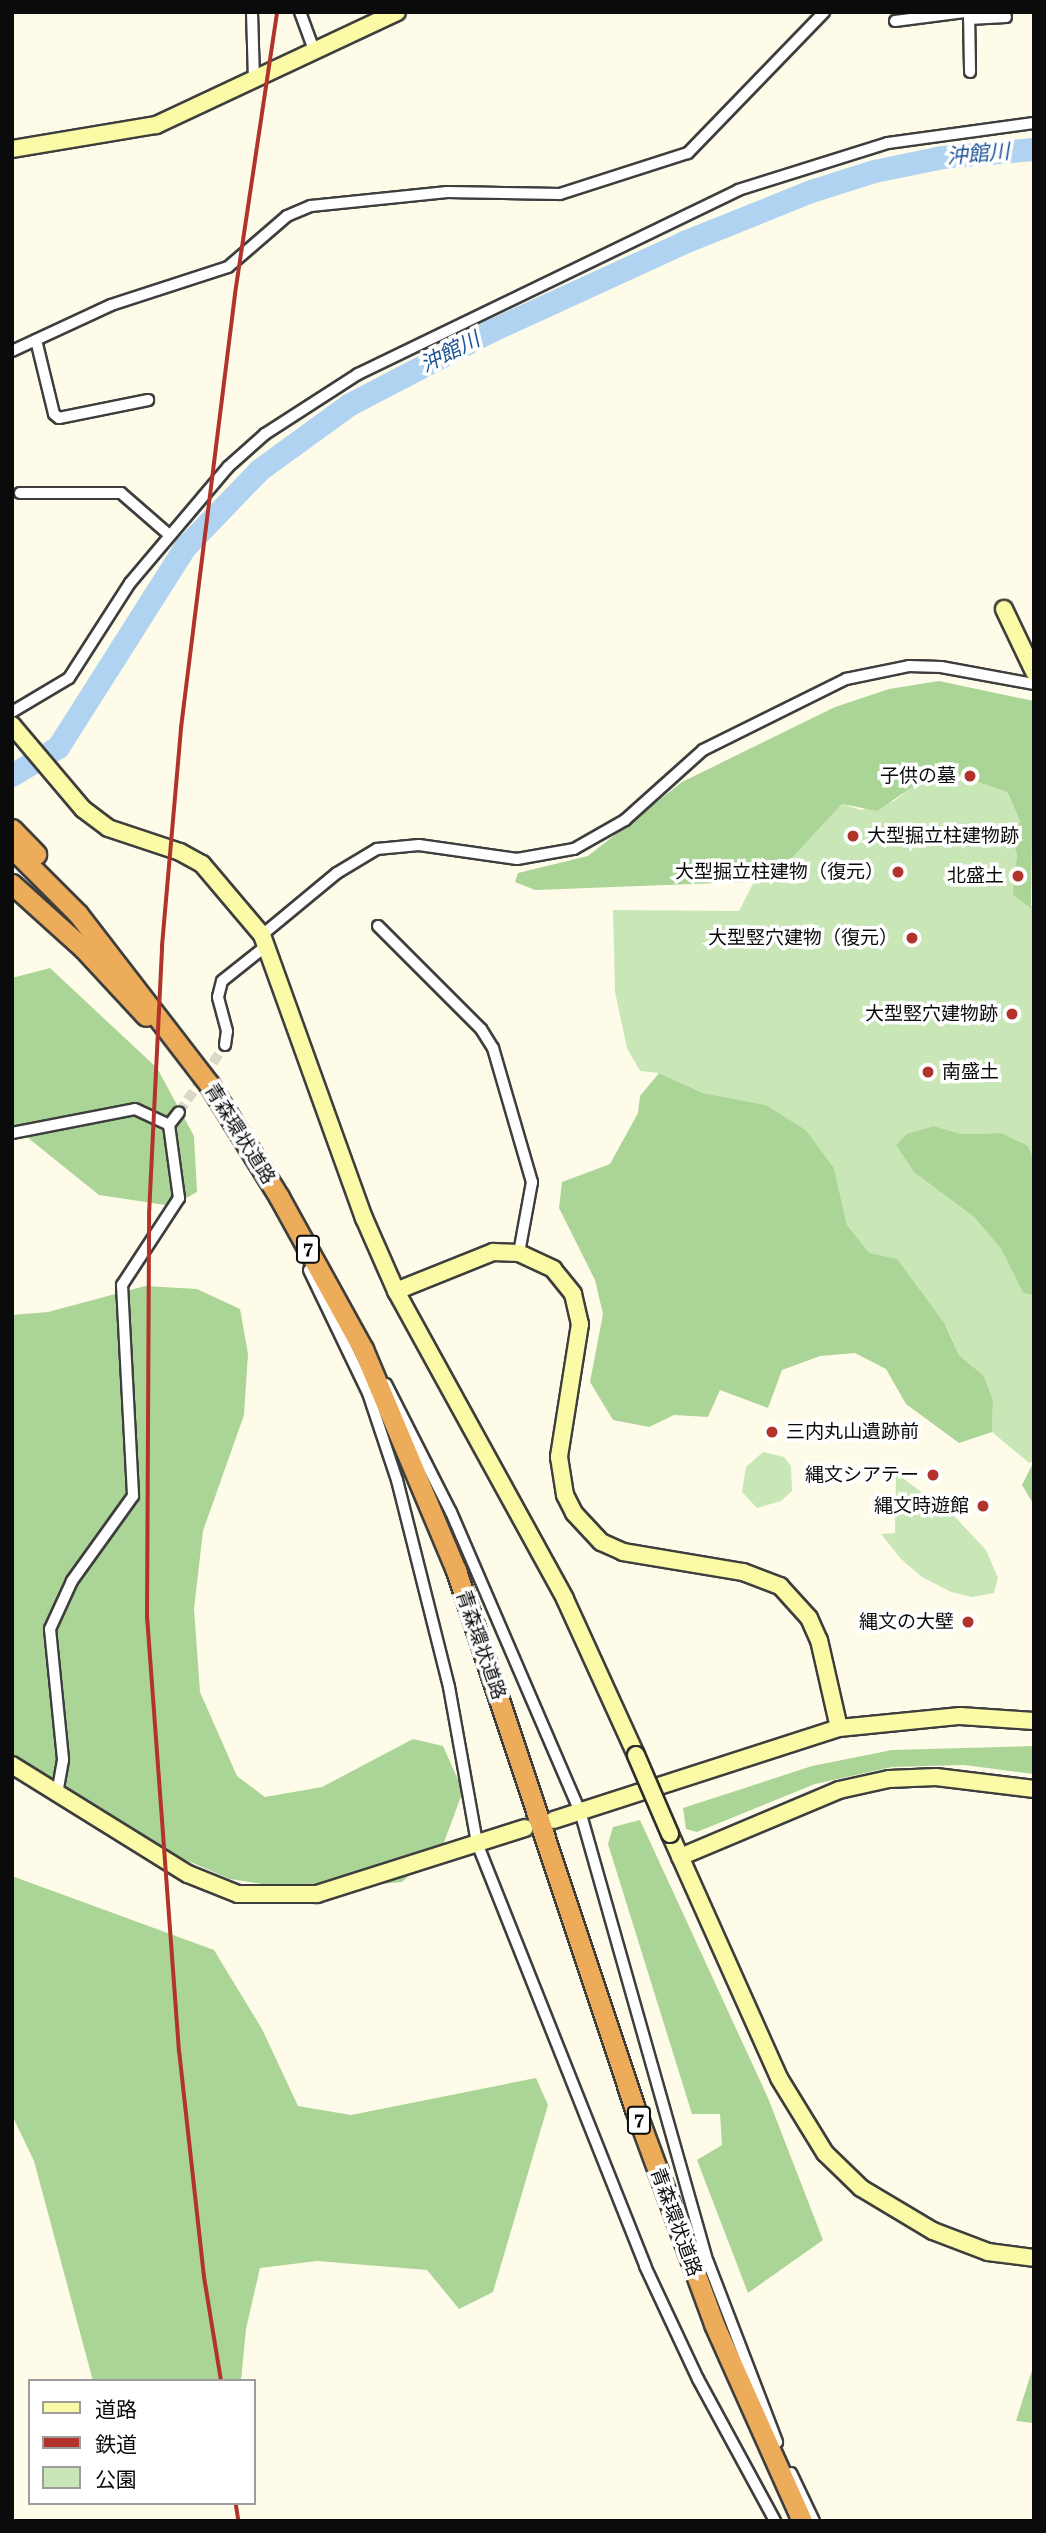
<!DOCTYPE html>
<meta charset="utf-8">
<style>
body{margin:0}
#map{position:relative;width:1046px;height:2533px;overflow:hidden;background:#fefce9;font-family:"Roboto Serif","Noto Sans JP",serif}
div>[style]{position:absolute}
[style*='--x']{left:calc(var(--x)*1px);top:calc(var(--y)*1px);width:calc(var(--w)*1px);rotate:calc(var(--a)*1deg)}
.green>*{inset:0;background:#c9e6b6}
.forest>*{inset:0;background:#abd596}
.river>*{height:23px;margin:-11.5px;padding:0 11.5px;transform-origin:11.5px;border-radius:11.5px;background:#b1d3f2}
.street-tunnel>*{height:10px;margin-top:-5px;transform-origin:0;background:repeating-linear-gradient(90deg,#dad8c8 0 10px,transparent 0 15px)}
.roads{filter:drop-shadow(2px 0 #3e3e3e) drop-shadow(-2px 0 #3e3e3e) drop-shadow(0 2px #3e3e3e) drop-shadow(0 -2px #3e3e3e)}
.street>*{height:10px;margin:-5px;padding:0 5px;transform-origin:5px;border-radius:5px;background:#fff}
.secondary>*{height:16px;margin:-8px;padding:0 8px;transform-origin:8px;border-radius:8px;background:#fbfba7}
.highway>*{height:19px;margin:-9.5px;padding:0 9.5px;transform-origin:9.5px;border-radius:9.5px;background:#edac59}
.rail>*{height:3.5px;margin:-1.75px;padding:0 1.75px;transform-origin:1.75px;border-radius:1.75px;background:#b2332b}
.bridges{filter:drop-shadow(2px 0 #2d2d2d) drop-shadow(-2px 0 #2d2d2d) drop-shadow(0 2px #2d2d2d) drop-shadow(0 -2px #2d2d2d)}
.secondary-bridge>*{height:16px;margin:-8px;padding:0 8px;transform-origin:8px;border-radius:8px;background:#fbfba7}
.dots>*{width:19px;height:19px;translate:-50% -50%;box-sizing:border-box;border:4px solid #fff;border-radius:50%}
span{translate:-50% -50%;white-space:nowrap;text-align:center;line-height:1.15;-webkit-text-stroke:7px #fff;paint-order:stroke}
.shield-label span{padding:2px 5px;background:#fff;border:2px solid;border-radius:5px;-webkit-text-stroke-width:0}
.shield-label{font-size:18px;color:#0b0b0b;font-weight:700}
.poi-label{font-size:19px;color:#0b0b0b}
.right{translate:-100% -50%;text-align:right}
.left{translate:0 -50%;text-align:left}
.street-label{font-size:19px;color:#0b0b0b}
.water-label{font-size:21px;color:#1c5394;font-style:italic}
.frame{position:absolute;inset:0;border:14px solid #0b0b0b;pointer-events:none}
.legend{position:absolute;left:28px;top:2379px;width:228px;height:126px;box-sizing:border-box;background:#fff;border:2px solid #9d9d9d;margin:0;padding:9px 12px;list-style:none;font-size:21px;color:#0b0b0b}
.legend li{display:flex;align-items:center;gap:14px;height:35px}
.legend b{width:35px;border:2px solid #9d9d9d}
</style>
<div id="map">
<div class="green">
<i style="clip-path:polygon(952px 773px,1006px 791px,1020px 821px,1012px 840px,1017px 854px,1014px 895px,1034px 907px,1034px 1161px,1001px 1133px,961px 1134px,934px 1126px,915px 1173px,974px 1217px,1001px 1249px,1023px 1293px,1034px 1295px,1034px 1461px,1029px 1463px,992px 1432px,993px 1400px,984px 1376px,959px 1355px,947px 1327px,897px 1260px,869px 1254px,847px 1225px,834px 1168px,806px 1130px,766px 1105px,703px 1093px,659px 1073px,640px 1071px,627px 1048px,615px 992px,613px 910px,739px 911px,756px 878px,781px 870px,842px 804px,861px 810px,894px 801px,911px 788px)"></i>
<i style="clip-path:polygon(763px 1452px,784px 1457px,791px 1466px,792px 1491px,781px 1501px,757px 1508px,742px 1492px,746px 1467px)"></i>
<i style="clip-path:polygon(896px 1473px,956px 1518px,986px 1550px,998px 1578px,994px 1593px,972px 1597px,951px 1592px,922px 1577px,901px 1559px,881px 1534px,895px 1533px)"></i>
</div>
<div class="forest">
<i style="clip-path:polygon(939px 681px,1034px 701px,1031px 908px,1013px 895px,1017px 854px,1012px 840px,1020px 821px,1007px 792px,952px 773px,911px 788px,877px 811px,842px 804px,781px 870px,745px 882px,535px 890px,515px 882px,518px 873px,588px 856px,682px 782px,835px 707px,889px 689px)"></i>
<i style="clip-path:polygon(50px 968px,157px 1068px,194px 1136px,197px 1192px,172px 1206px,99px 1195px,12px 1125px,12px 978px)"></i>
<i style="clip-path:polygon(659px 1073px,703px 1093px,766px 1105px,806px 1130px,834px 1168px,847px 1225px,869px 1253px,897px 1259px,945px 1324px,959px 1355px,984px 1376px,993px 1400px,992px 1432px,959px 1443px,906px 1404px,886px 1369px,855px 1353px,820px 1356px,782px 1370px,768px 1408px,720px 1390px,708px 1417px,674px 1415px,649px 1427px,613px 1420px,590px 1382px,603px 1314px,595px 1280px,559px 1208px,562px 1182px,610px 1164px,638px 1113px,640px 1096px)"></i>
<i style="clip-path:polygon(934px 1126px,961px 1134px,1001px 1133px,1028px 1146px,1034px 1161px,1034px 1295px,1023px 1293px,1001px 1249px,974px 1217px,915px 1173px,896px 1145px,907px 1134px)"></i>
<i style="clip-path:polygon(145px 1286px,197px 1289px,240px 1309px,248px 1354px,244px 1415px,203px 1531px,194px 1609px,200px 1692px,237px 1776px,265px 1797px,322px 1787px,413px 1739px,443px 1746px,463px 1791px,443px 1845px,402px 1882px,308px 1891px,230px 1879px,118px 1831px,12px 1767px,12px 1315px,48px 1312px)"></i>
<i style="clip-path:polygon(1034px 1461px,1034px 1505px,1022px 1485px)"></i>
<i style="clip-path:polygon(1034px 1746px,1034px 1774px,964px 1765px,892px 1767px,815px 1784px,697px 1832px,686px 1829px,683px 1808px,812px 1766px,892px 1750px)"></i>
<i style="clip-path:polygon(640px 1820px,768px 2098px,823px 2240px,748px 2293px,697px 2160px,722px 2145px,720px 2114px,692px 2114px,608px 1844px,613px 1827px)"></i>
<i style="clip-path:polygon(12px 1876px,214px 1950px,262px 2029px,298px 2106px,351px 2115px,536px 2078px,548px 2105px,493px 2292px,459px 2309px,427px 2270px,317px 2261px,260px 2268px,246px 2329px,241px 2381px,93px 2381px,34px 2161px,12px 2115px)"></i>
<i style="clip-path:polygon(1034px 2364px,1034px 2423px,1016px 2421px)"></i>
</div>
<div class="river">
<i style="--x:12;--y:775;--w:54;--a:-31.3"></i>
<i style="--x:58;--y:747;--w:237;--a:-57.6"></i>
<i style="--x:185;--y:547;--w:107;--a:-46.1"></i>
<i style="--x:259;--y:470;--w:112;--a:-36"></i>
<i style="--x:350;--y:404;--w:158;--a:-27.5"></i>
<i style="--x:490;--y:331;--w:213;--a:-24.6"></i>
<i style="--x:684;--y:242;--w:137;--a:-21.9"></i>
<i style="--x:811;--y:191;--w:66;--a:-17.6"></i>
<i style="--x:874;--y:171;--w:69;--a:-11.6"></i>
<i style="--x:942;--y:157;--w:92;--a:-5"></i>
</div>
<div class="street-tunnel">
<i style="--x:179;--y:1112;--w:81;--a:-55.5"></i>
</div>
<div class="roads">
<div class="street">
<i style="--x:252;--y:12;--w:68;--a:88.3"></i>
<i style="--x:300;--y:12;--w:40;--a:69.8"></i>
<i style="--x:969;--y:12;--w:60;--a:89"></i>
<i style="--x:969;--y:19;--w:37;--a:-3"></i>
<i style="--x:895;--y:21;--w:70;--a:-7.4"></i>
<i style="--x:36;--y:340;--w:76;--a:76.3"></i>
<i style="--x:54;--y:414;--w:6;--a:39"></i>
<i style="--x:59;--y:418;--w:91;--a:-11.4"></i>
<i style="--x:12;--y:351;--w:109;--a:-24.9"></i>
<i style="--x:111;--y:305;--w:123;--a:-18"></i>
<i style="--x:228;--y:267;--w:78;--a:-40.8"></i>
<i style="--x:287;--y:216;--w:26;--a:-23"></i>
<i style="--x:311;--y:206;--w:137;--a:-5.9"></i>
<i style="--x:447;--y:192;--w:113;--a:1"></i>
<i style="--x:560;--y:194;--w:134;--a:-17.8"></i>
<i style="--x:688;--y:153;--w:196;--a:-46"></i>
<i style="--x:20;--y:493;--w:101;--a:0"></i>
<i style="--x:121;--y:493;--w:61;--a:41"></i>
<i style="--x:12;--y:712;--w:66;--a:-30.8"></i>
<i style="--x:69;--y:678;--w:113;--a:-57.3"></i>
<i style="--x:130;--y:583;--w:152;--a:-49.8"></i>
<i style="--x:228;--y:467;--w:50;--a:-41.7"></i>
<i style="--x:265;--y:434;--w:111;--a:-32.8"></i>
<i style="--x:358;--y:374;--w:422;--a:-25.8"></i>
<i style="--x:738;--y:190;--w:157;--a:-17.4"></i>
<i style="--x:888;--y:143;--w:147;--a:-7.8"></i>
<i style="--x:378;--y:926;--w:146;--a:45"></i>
<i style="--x:481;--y:1029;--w:22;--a:58"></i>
<i style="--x:493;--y:1048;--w:140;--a:73.8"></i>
<i style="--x:532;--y:1182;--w:72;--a:100.4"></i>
<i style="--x:262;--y:935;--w:97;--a:-39.6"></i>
<i style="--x:337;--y:873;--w:47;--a:-31"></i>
<i style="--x:377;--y:849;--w:42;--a:-5.4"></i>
<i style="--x:419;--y:845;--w:99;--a:8.1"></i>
<i style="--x:517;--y:859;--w:58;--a:-10"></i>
<i style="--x:574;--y:849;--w:59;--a:-29.6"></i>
<i style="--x:625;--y:820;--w:105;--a:-41.9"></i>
<i style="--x:703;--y:750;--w:160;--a:-26.4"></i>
<i style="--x:846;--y:679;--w:64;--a:-11.7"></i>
<i style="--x:909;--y:666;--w:32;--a:2"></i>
<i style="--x:941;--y:667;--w:95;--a:10.4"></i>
<i style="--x:225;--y:1045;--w:14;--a:-82"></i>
<i style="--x:227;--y:1031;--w:35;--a:-105"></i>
<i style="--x:218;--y:997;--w:16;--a:-76"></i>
<i style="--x:222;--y:981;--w:56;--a:-38.5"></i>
<i style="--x:169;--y:1125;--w:16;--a:-52"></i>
<i style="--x:12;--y:1133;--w:125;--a:-11"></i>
<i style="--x:135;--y:1109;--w:38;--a:25"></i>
<i style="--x:169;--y:1125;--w:74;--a:82.2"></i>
<i style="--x:179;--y:1198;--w:104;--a:123.2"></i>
<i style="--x:122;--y:1285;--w:211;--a:87"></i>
<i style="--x:133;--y:1496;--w:105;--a:125.7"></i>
<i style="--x:72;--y:1581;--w:53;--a:114.6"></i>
<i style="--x:50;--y:1629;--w:132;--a:84.3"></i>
<i style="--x:63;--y:1760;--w:34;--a:100"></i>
<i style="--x:309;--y:1270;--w:136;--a:64.4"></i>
<i style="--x:368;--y:1393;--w:92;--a:71.6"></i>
<i style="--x:397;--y:1480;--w:213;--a:75.9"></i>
<i style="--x:449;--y:1687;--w:158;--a:79.8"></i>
<i style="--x:477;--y:1843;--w:455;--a:68.3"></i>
<i style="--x:645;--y:2266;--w:125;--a:64.9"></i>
<i style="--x:698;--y:2379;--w:162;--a:61.5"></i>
<i style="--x:386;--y:1384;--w:144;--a:63.1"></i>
<i style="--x:451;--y:1512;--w:326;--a:66.7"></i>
<i style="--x:580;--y:1811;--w:469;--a:74.2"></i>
<i style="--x:708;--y:2262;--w:193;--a:69"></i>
<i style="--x:791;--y:2473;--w:53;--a:64.4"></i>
</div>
<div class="secondary">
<i style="--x:12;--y:149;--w:146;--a:-9.5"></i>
<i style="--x:156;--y:125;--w:266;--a:-25.1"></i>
<i style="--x:1004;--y:609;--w:70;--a:64.5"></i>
<i style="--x:12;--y:725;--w:110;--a:49.8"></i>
<i style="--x:83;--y:809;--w:31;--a:37"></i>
<i style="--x:108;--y:828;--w:76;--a:18.4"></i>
<i style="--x:180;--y:852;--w:25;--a:29"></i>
<i style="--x:202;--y:864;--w:93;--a:49.8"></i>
<i style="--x:262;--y:935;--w:301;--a:70.2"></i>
<i style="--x:364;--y:1218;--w:80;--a:66.3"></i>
<i style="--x:396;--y:1291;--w:351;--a:61.2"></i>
<i style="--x:565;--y:1599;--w:171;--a:65.5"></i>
<i style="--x:396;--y:1291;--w:105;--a:-21.9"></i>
<i style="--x:493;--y:1252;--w:26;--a:2"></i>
<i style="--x:519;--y:1253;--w:38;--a:25"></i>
<i style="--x:553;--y:1269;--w:32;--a:51"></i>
<i style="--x:573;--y:1294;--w:31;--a:77"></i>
<i style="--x:580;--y:1324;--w:135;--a:99"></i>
<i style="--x:559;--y:1457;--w:38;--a:81"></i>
<i style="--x:565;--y:1495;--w:20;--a:63"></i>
<i style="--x:574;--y:1513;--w:40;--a:47"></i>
<i style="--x:601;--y:1542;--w:24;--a:24"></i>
<i style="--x:623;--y:1552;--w:122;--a:9.5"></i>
<i style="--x:743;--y:1572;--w:40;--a:21"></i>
<i style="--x:780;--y:1586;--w:43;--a:47.8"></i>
<i style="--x:809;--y:1618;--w:24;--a:66"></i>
<i style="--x:819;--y:1640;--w:90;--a:77.2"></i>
<i style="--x:839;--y:1728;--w:122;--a:-5.7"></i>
<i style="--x:960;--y:1716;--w:74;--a:3.9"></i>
<i style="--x:12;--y:1765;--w:207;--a:31.8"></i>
<i style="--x:188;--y:1874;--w:54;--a:21.8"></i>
<i style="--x:238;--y:1894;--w:79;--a:0"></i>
<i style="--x:317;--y:1894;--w:218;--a:-17.6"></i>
<i style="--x:554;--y:1820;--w:299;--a:-17.9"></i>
<i style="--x:670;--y:1834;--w:267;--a:65.9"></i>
<i style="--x:779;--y:2078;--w:88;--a:58.5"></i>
<i style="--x:825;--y:2153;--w:50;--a:44.2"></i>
<i style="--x:861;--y:2188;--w:84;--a:30.8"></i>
<i style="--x:933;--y:2231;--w:59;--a:20.9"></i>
<i style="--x:988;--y:2252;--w:46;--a:7.4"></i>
<i style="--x:680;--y:1857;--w:173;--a:-22.8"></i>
<i style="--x:839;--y:1790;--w:51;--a:-12.4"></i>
<i style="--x:889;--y:1779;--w:47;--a:-2.4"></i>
<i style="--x:936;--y:1777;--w:99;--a:7"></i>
</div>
<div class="highway">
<i style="--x:12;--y:829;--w:35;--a:46"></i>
<i style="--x:12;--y:848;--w:93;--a:45"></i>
<i style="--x:78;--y:914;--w:215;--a:52.4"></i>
<i style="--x:209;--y:1084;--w:133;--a:58.2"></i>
<i style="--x:279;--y:1197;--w:174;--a:61.1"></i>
<i style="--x:363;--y:1349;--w:240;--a:67.2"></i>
<i style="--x:456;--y:1570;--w:568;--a:71.63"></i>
<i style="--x:635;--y:2109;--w:229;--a:69.8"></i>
<i style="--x:714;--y:2324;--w:216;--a:65.9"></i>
<i style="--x:12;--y:884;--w:97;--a:42.1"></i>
<i style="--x:84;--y:949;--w:91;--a:47.2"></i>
</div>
</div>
<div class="rail">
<i style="--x:221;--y:2381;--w:105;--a:-99.3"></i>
<i style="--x:204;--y:2277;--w:226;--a:-96.3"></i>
<i style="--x:179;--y:2052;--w:434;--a:-94.2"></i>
<i style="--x:147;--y:1619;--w:404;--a:-89.7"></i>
<i style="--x:149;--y:1215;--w:269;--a:-87.2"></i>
<i style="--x:162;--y:946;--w:219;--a:-85"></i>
<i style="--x:181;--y:728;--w:437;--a:-82.9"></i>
<i style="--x:235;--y:294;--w:285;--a:-81.5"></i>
<i style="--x:236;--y:2503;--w:18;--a:81"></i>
</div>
<div class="bridges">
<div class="secondary-bridge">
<i style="--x:636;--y:1755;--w:86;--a:66.7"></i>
</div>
</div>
<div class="dots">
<i style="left:970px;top:776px;background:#b2332b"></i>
<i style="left:853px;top:836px;background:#b2332b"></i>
<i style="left:898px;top:872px;background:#b2332b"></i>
<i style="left:1018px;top:876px;background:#b2332b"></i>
<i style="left:912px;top:938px;background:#b2332b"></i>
<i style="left:1012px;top:1014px;background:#b2332b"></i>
<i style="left:928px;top:1072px;background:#b2332b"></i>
<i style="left:772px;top:1432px;background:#b2332b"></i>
<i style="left:933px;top:1475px;background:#b2332b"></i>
<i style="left:983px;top:1506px;background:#b2332b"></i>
<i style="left:968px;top:1622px;background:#b2332b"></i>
</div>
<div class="shield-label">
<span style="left:308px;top:1249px">7</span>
<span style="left:639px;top:2120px">7</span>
</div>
<div class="poi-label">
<span class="right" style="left:956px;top:776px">子供の墓</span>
<span class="left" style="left:867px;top:836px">大型掘立柱建物跡</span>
<span class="right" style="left:884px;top:872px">大型掘立柱建物（復元）</span>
<span class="right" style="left:1004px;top:876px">北盛土</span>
<span class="right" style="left:898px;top:938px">大型竪穴建物（復元）</span>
<span class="right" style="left:998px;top:1014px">大型竪穴建物跡</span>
<span class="left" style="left:942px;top:1072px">南盛土</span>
<span class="left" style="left:786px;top:1432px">三内丸山遺跡前</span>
<span class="right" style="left:919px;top:1475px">縄文シアテー</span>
<span class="right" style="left:969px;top:1506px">縄文時遊館</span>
<span class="right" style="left:954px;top:1622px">縄文の大壁</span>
</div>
<div class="street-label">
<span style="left:240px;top:1134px;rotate:58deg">青森環状道路</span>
<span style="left:481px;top:1645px;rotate:71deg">青森環状道路</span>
<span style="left:676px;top:2222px;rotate:70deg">青森環状道路</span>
</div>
<div class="water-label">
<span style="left:978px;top:154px;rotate:-5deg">沖館川</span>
<span style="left:450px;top:352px;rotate:-27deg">沖館川</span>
</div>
<div class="frame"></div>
<ul class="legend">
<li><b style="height:9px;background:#fbfba7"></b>道路</li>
<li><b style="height:9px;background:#b2332b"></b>鉄道</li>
<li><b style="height:19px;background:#c9e6b6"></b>公園</li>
</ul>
</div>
